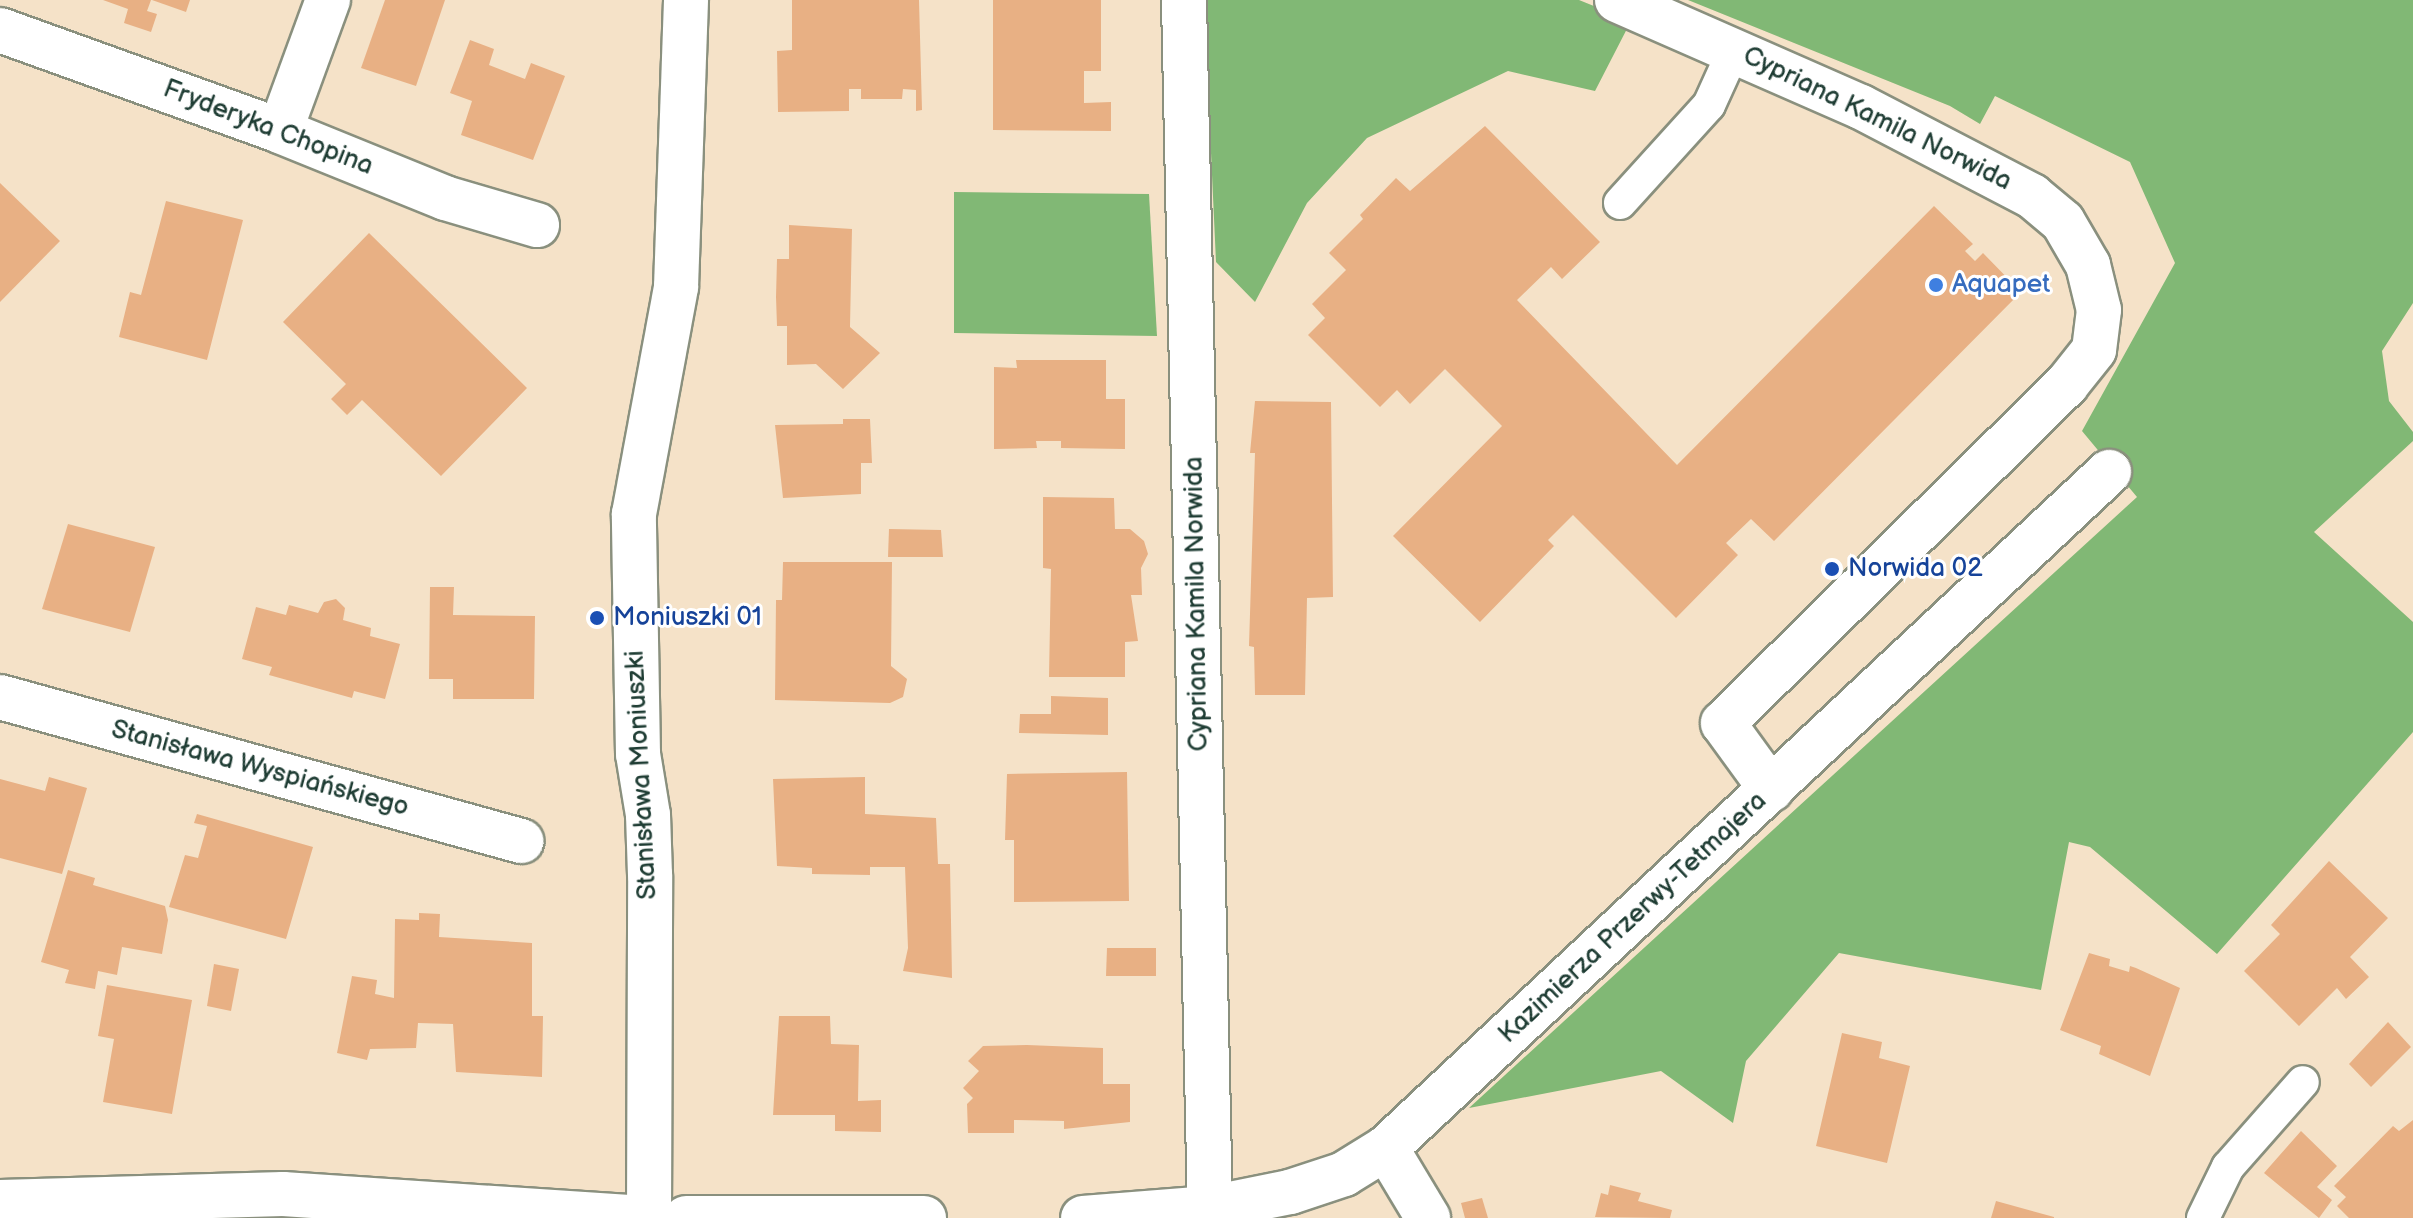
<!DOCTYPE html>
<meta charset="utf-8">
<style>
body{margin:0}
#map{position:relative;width:2413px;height:1218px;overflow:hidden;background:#f5e2c8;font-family:"Balsamiq Sans",sans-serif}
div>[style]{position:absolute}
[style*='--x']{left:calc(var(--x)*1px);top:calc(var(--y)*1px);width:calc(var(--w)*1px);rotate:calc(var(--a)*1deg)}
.forest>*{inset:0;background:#81b875}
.building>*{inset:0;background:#e8b084}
.roads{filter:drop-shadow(2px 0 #8a907e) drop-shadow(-2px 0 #8a907e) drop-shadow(0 2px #8a907e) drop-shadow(0 -2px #8a907e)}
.service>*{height:32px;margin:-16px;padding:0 16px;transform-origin:16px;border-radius:16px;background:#fff}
.minor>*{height:44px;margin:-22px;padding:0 22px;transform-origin:22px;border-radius:22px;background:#fff}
.dots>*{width:22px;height:22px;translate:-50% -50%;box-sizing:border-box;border:4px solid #fff;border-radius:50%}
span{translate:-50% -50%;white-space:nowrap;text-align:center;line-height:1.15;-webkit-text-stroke:6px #fff;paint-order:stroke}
.street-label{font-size:26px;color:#1f3d34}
.shop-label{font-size:26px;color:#366cbe}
.left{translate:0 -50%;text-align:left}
.transit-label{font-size:26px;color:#164399}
</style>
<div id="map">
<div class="forest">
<i style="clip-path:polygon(1204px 0,1579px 0,1631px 21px,1595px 91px,1508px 71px,1367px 138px,1307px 203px,1255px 302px,1216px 262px)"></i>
<i style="clip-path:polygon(1688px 0,2413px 0,2413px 303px,2382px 351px,2389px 401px,2413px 432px,2413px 441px,2314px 532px,2413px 622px,2413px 732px,2217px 954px,2090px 847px,2069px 842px,2041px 990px,1839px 953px,1746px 1061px,1733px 1123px,1661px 1071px,1469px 1108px,2137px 497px,2082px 431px,2175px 263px,2130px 162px,1995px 96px,1980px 124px,1950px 106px)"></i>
<i style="clip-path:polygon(954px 192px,1149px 194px,1157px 336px,954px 333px)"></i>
</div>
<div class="building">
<i style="clip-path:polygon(103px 0,151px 0,147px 11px,157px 14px,151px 32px,124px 23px,128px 9px)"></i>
<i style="clip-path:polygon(152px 0,190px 0,186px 12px)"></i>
<i style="clip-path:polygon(385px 0,445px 0,416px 86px,361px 68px)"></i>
<i style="clip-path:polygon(792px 0,919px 0,922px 110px,916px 111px,916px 90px,903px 89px,902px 99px,861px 99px,861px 89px,849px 89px,849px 111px,778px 112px,777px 51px,792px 50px)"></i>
<i style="clip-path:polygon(993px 0,1101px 0,1101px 71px,1084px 71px,1084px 103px,1111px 102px,1111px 131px,993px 130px)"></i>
<i style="clip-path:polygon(470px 40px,494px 49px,489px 65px,525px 79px,531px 63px,565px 76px,533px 160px,461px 135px,472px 101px,450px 93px)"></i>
<i style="clip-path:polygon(1485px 126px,1600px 242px,1562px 279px,1551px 267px,1517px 300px,1677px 465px,1934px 206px,1973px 244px,1965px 251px,1975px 261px,1983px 253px,2021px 292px,1774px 541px,1751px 519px,1726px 543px,1738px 555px,1676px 618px,1573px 515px,1548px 540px,1554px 546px,1480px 622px,1393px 536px,1502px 426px,1445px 369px,1410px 404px,1397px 390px,1380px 407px,1308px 335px,1325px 318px,1312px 304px,1346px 270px,1329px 253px,1363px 219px,1360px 215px,1396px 178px,1410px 191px)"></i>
<i style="clip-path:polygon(0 183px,60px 241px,0 302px)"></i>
<i style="clip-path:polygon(166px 201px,243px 220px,207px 360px,119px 337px,130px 292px,141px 295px)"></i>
<i style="clip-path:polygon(789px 225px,852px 229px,850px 327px,880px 353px,843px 389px,816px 364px,787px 365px,787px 326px,777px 326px,776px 297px,777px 259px,789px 259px)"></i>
<i style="clip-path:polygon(369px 233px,527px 388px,441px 476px,362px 400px,347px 415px,331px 399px,346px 384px,283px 322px)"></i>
<i style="clip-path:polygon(1016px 360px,1106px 360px,1106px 399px,1125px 399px,1125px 449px,1061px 448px,1061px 441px,1036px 441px,1037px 448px,994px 449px,994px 367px,1017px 368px)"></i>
<i style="clip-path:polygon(1255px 401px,1331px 402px,1333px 597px,1307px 598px,1305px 695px,1255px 695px,1254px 647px,1249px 646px,1255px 453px,1250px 453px)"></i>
<i style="clip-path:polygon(843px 419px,870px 419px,872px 463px,861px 463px,861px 494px,783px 498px,775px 425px,843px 424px)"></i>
<i style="clip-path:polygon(1043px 497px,1114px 498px,1115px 529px,1130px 529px,1144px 541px,1148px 554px,1141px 568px,1142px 595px,1131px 595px,1138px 641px,1125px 642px,1125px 677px,1049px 677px,1051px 569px,1043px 568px)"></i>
<i style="clip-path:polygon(68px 524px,155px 547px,130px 632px,42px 609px)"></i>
<i style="clip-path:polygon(889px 529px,941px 530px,943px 557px,888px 557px)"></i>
<i style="clip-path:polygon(783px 562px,892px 562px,891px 666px,907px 679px,903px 697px,890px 703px,775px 700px,776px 600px,782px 600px)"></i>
<i style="clip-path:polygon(430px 587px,454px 587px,453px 615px,535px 616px,534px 699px,453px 699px,453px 679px,429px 679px)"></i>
<i style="clip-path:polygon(336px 599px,345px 608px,343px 620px,371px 628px,370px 636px,400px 644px,385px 699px,354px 691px,352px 698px,269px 675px,272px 667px,242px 659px,256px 607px,286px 615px,289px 605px,318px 613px,324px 602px)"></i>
<i style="clip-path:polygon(1051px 696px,1108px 698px,1108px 735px,1019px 733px,1020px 714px,1051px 714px)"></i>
<i style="clip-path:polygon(1127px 772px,1129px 901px,1014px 902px,1014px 840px,1005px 840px,1007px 774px)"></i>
<i style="clip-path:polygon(49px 777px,87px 788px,62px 874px,0 858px,0 779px,45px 791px)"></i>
<i style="clip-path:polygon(865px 777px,865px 814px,936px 818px,938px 864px,950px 864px,952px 978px,903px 971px,908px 948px,905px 867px,870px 867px,870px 875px,812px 874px,812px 868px,777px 866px,773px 779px)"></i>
<i style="clip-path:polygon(197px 814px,313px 847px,286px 939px,169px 907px,185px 855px,198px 858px,207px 826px,194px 823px)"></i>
<i style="clip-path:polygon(2329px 861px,2388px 918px,2350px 957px,2369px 977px,2346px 999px,2337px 988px,2299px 1026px,2244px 971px,2280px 934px,2271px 925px)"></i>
<i style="clip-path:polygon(68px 870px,95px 878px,93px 885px,165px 906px,168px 920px,162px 954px,122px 947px,117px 975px,98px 971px,95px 989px,65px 983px,69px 970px,41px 962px)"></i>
<i style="clip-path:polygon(419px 913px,440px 914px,439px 937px,532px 943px,532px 1016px,543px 1016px,542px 1077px,456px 1072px,453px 1024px,418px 1023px,416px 1048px,370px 1049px,367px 1060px,337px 1053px,352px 976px,377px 980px,375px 994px,394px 998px,395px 919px,419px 920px)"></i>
<i style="clip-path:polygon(1107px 948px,1156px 948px,1156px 976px,1106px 976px)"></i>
<i style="clip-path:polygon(2089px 953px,2110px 959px,2109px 966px,2129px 972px,2130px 966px,2136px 968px,2180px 988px,2150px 1076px,2099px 1054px,2101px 1046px,2060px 1030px)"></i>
<i style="clip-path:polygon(214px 964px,239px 969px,231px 1011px,207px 1006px)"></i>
<i style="clip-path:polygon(107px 985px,192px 1000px,172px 1114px,103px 1102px,114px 1039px,98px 1036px)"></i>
<i style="clip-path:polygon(779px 1016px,830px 1016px,831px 1044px,859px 1045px,858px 1101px,881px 1100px,881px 1132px,835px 1131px,835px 1115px,773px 1115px)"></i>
<i style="clip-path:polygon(2388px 1022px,2411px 1047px,2371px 1087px,2349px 1064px)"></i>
<i style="clip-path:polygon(1842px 1033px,1882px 1042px,1879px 1058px,1910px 1066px,1887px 1163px,1816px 1146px)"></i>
<i style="clip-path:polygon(1027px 1045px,1103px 1048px,1103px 1084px,1130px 1084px,1130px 1122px,1064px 1129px,1064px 1121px,1014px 1120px,1014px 1133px,968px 1133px,967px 1104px,973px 1098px,963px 1088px,979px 1071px,968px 1061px,983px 1046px)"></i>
<i style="clip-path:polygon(2413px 1120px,2413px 1218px,2349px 1218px,2337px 1206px,2346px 1197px,2334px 1186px,2393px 1126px,2399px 1131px)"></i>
<i style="clip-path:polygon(2301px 1131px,2337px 1166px,2317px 1187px,2332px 1200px,2319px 1218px,2264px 1173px)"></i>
<i style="clip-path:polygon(1610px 1185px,1641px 1193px,1638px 1201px,1672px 1210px,1670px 1218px,1595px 1217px,1601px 1193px,1608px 1195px)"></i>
<i style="clip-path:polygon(1482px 1198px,1488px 1218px,1465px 1218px,1461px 1203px)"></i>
<i style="clip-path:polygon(1996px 1201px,2054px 1217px,2054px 1218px,1991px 1218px)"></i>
</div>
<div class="roads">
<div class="service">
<i style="--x:1620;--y:203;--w:132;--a:-47.8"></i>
<i style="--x:1709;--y:105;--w:60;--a:-65.6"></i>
<i style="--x:2203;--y:1218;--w:57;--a:-63.9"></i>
<i style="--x:2228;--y:1167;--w:113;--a:-48.6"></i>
</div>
<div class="minor">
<i style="--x:1184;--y:0;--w:1208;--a:88.77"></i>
<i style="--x:1617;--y:0;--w:266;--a:23.7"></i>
<i style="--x:1861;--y:107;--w:193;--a:27.5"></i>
<i style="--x:2032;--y:196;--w:40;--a:40"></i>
<i style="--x:2063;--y:222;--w:50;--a:59.8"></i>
<i style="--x:2088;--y:265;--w:46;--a:76.3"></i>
<i style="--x:2099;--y:310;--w:40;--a:97.1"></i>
<i style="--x:2094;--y:350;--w:43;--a:128.5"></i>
<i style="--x:2067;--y:384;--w:483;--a:135.4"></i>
<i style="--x:1723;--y:723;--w:82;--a:54"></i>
<i style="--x:0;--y:30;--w:298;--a:19.8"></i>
<i style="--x:280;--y:131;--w:178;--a:22.1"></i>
<i style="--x:445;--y:198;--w:96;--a:16.4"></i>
<i style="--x:280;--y:131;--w:140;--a:-69.9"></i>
<i style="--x:0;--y:697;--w:541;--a:15.45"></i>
<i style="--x:1386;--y:1148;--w:82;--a:59"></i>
<i style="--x:0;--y:1202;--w:283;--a:-1.6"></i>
<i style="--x:283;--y:1194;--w:358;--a:3.8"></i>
<i style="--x:649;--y:1218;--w:343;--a:-89.8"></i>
<i style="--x:650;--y:875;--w:60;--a:-91.9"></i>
<i style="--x:648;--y:815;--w:62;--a:-99.3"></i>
<i style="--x:638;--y:754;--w:240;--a:-91"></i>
<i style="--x:634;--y:514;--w:231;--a:-79.5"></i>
<i style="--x:676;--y:287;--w:287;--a:-88"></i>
<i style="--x:686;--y:1218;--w:238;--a:0"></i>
<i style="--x:1083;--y:1218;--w:127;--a:-4.5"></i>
<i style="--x:1210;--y:1208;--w:82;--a:-11.3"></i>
<i style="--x:1290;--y:1192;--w:57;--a:-18.4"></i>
<i style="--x:1344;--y:1174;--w:49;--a:-31.8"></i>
<i style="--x:1386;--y:1148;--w:990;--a:-43.08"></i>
</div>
</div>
<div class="dots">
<i style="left:1936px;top:285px;background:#3f7fe0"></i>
<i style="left:1832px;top:569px;background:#1a4fb4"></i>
<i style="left:597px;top:618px;background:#1a4fb4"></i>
</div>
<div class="street-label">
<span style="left:1877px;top:119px;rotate:26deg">Cypriana Kamila Norwida</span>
<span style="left:268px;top:128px;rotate:21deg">Fryderyka Chopina</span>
<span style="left:1197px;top:604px;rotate:-91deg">Cypriana Kamila Norwida</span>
<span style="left:260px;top:769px;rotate:15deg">Stanisława Wyspiańskiego</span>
<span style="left:642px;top:775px;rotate:-93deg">Stanisława Moniuszki</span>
<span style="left:1633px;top:918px;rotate:-43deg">Kazimierza Przerwy-Tetmajera</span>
</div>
<div class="shop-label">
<span class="left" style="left:1952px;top:285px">Aquapet</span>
</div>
<div class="transit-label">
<span class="left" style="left:1848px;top:569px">Norwida 02</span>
<span class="left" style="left:613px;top:618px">Moniuszki 01</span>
</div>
</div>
